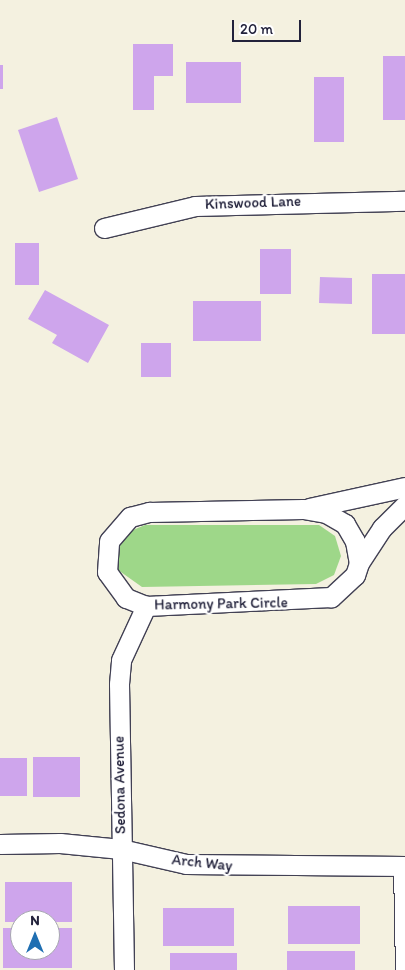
<!DOCTYPE html>
<style>
body{margin:0}
#map{position:relative;width:405px;height:970px;overflow:hidden;background:#f4f1e0;font-family:Itim,sans-serif}
div>[style]{position:absolute}
[style*='--x']{left:calc(var(--x)*1px);top:calc(var(--y)*1px);width:calc(var(--w)*1px);rotate:calc(var(--a)*1deg)}
.green>*{inset:0;background:#9ed789}
.building>*{inset:0;background:#cea5ec}
.roads{filter:drop-shadow(1px 0 #424154) drop-shadow(-1px 0 #424154) drop-shadow(0 1px #424154) drop-shadow(0 -1px #424154)}
.minor>*{height:19px;margin:-9.5px;padding:0 9.5px;transform-origin:9.5px;border-radius:9.5px;background:#fff}
span{translate:-50% -50%;white-space:nowrap;text-align:center;line-height:1.15;-webkit-text-stroke:4.5px #fff;paint-order:stroke}
.street-label{font-size:15px;color:#22223b}
.north{position:absolute;left:10px;top:910px;width:50px;height:50px;box-sizing:border-box;background:#fff;border:1px solid #a7a7b1;border-radius:50%;rotate:0deg;font-size:14px;font-weight:700;line-height:20px;text-align:center;color:#22223b}
.north::after{content:'';display:block;margin:auto;width:18px;height:22px;background:#1f6fb2;clip-path:polygon(50% 0,100% 100%,50% 72%,0 100%)}
.scale{position:absolute;left:232px;top:20px;width:69px;height:22px;box-sizing:border-box;border:2px solid #22223b;border-top:0;padding-left:6px;font-size:15px;line-height:18px;white-space:nowrap;color:#22223b;-webkit-text-stroke:4px #fff;paint-order:stroke}
</style>
<div id="map">
<div class="green">
<i style="clip-path:polygon(145px 525px,319px 525px,335px 536px,341px 556px,334px 575px,316px 584px,142px 587px,118px 570px,115px 550px,126px 533px)"></i>
</div>
<div class="building">
<i style="clip-path:polygon(133px 44px,173px 44px,173px 76px,154px 76px,154px 110px,133px 110px)"></i>
<i style="clip-path:polygon(383px 56px,405px 56px,405px 120px,383px 120px)"></i>
<i style="clip-path:polygon(186px 62px,241px 62px,241px 103px,186px 103px)"></i>
<i style="clip-path:polygon(0 65px,3px 65px,3px 89px,0 89px)"></i>
<i style="clip-path:polygon(314px 77px,344px 77px,344px 142px,314px 142px)"></i>
<i style="clip-path:polygon(57px 117px,78px 179px,39px 192px,18px 130px)"></i>
<i style="clip-path:polygon(15px 243px,39px 243px,39px 285px,15px 285px)"></i>
<i style="clip-path:polygon(260px 249px,291px 249px,291px 294px,260px 294px)"></i>
<i style="clip-path:polygon(372px 274px,405px 274px,405px 334px,372px 334px)"></i>
<i style="clip-path:polygon(320px 277px,352px 278px,352px 304px,319px 303px)"></i>
<i style="clip-path:polygon(45px 290px,109px 325px,88px 363px,52px 343px,57px 335px,28px 319px)"></i>
<i style="clip-path:polygon(193px 301px,261px 301px,261px 341px,193px 341px)"></i>
<i style="clip-path:polygon(141px 343px,171px 343px,171px 377px,141px 377px)"></i>
<i style="clip-path:polygon(33px 757px,80px 757px,80px 797px,33px 797px)"></i>
<i style="clip-path:polygon(0 758px,27px 758px,27px 796px,0 796px)"></i>
<i style="clip-path:polygon(5px 882px,72px 882px,72px 922px,5px 922px)"></i>
<i style="clip-path:polygon(288px 906px,360px 906px,360px 944px,288px 944px)"></i>
<i style="clip-path:polygon(163px 908px,234px 908px,234px 946px,163px 946px)"></i>
<i style="clip-path:polygon(3px 928px,20px 928px,20px 950px,50px 950px,50px 928px,72px 928px,72px 968px,3px 968px)"></i>
<i style="clip-path:polygon(287px 951px,355px 951px,355px 970px,287px 970px)"></i>
<i style="clip-path:polygon(170px 953px,237px 953px,237px 970px,170px 970px)"></i>
</div>
<div class="roads">
<div class="minor">
<i style="--x:104;--y:228;--w:94;--a:-13.6"></i>
<i style="--x:195;--y:206;--w:210;--a:-1.4"></i>
<i style="--x:309;--y:508;--w:98;--a:-12.3"></i>
<i style="--x:303;--y:509;--w:23;--a:10"></i>
<i style="--x:326;--y:513;--w:22;--a:30"></i>
<i style="--x:345;--y:524;--w:20;--a:60"></i>
<i style="--x:355;--y:541;--w:22;--a:80"></i>
<i style="--x:359;--y:563;--w:13;--a:108"></i>
<i style="--x:355;--y:575;--w:33;--a:137"></i>
<i style="--x:331;--y:597;--w:185;--a:177.2"></i>
<i style="--x:146;--y:606;--w:22;--a:-158"></i>
<i style="--x:126;--y:598;--w:32;--a:-126"></i>
<i style="--x:107;--y:572;--w:31;--a:-86"></i>
<i style="--x:109;--y:541;--w:32;--a:-49"></i>
<i style="--x:130;--y:517;--w:20;--a:-15"></i>
<i style="--x:149;--y:512;--w:154;--a:-1.1"></i>
<i style="--x:359;--y:563;--w:42;--a:-56.7"></i>
<i style="--x:382;--y:528;--w:33;--a:-45"></i>
<i style="--x:0;--y:844;--w:60;--a:-1"></i>
<i style="--x:60;--y:843;--w:61;--a:5.6"></i>
<i style="--x:121;--y:849;--w:67;--a:13"></i>
<i style="--x:186;--y:864;--w:219;--a:0.5"></i>
<i style="--x:403;--y:866;--w:104;--a:88.9"></i>
<i style="--x:124;--y:970;--w:286;--a:-91"></i>
<i style="--x:119;--y:684;--w:24;--a:-85"></i>
<i style="--x:121;--y:660;--w:60;--a:-65.2"></i>
</div>
</div>
<div class="street-label">
<span style="left:253px;top:203px;rotate:-2deg">Kinswood Lane</span>
<span style="left:221px;top:604px;rotate:-1deg">Harmony Park Circle</span>
<span style="left:120px;top:785px;rotate:-91deg">Sedona Avenue</span>
<span style="left:202px;top:863px;rotate:6deg">Arch Way</span>
</div>
<div class="north">N</div>
<div class="scale">20 m</div>
</div>
